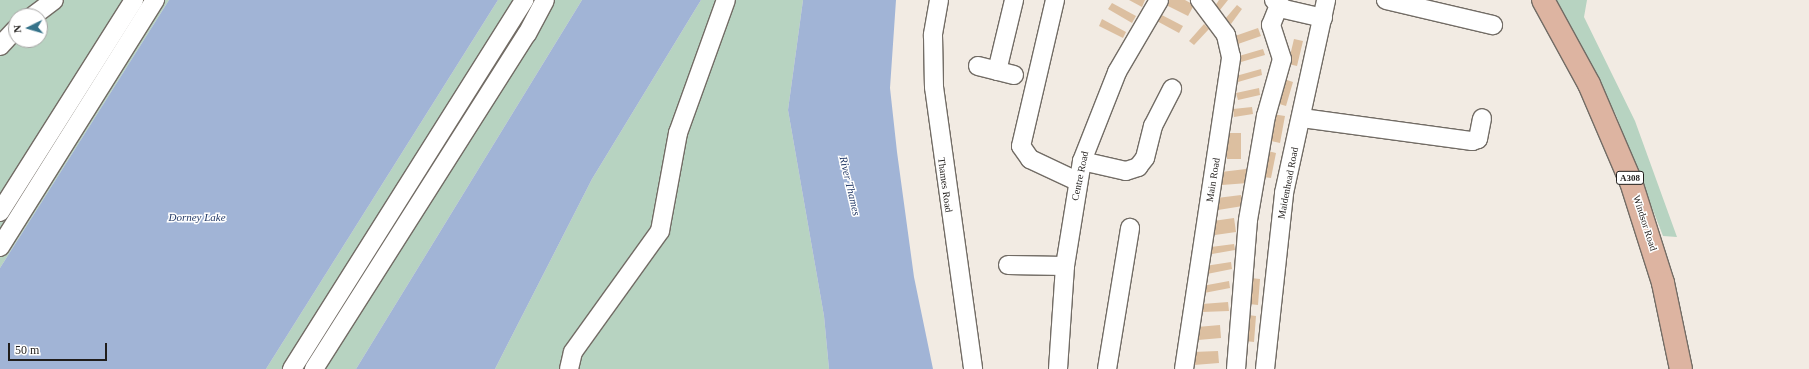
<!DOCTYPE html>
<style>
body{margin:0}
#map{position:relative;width:1809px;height:369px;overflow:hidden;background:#f2ebe3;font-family:"Times New Roman",serif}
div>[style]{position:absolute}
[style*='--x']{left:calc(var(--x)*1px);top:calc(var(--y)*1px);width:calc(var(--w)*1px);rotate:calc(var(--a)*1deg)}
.green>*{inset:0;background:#b7d3c1}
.water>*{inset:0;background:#a1b4d6}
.building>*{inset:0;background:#dcbfa0}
.roads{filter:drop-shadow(1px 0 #726c65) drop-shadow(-1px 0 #726c65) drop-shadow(0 1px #726c65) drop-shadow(0 -1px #726c65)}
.minor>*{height:18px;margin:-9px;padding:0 9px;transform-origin:9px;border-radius:9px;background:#fff}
.major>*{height:22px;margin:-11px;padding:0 11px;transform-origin:11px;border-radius:11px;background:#ddb4a1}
span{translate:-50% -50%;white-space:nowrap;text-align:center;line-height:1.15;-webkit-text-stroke:3px #fff;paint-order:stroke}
.shield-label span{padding:1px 3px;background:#fff;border:1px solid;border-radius:3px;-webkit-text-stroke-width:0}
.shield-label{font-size:9px;color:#201d1b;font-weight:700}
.street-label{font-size:10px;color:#201d1b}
.water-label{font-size:11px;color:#243a67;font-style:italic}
.north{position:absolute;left:8px;top:8px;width:40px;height:40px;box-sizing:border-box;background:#fff;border:1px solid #a6a5a4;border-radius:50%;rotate:265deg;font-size:11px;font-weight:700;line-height:16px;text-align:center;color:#201d1b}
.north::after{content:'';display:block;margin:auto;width:14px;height:18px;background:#36738a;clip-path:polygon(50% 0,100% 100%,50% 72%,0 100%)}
.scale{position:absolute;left:8px;top:343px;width:99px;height:18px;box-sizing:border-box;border:2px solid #201d1b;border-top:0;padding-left:5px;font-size:12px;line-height:14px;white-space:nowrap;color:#201d1b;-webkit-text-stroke:3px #fff;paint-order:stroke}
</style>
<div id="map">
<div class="green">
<i style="clip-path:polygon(evenodd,0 0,169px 0,0 268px,0 0,16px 16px,40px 16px,40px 40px,16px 40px,16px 16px)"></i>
<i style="clip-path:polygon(498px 0,582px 0,356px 369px,266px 369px)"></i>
<i style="clip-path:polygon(701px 0,803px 0,788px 110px,824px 316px,829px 369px,495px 369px,592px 179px)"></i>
<i style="clip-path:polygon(1555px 0,1587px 0,1584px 17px,1635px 121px,1677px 237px,1663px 236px,1616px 115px)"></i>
</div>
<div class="water">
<i style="clip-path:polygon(169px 0,498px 0,266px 369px,0 369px,0 268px)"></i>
<i style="clip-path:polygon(582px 0,701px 0,592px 179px,495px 369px,356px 369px)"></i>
<i style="clip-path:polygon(803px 0,896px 0,890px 88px,897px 152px,914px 277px,933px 369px,829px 369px,824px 316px,788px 110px)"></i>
</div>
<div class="building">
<i style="clip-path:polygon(1129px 0,1145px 0,1142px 7px)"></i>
<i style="clip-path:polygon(1168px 0,1185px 0,1194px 5px,1188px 16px,1166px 5px)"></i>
<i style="clip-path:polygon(1219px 0,1228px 0,1220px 10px,1215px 6px)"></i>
<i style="clip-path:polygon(1112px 3px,1136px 16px,1132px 23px,1108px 9px)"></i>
<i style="clip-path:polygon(1237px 5px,1242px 9px,1231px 24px,1225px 19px)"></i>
<i style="clip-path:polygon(1158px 13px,1183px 26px,1179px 33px,1155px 20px)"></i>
<i style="clip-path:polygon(1102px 19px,1126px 32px,1123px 38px,1099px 26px)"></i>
<i style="clip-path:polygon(1204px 24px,1209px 29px,1194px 45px,1189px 41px)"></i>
<i style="clip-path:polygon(1258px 28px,1261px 36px,1238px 44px,1235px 36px)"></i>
<i style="clip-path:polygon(1294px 39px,1303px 41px,1297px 66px,1288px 64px)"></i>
<i style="clip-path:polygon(1263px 49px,1265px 55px,1241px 62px,1239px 56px)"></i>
<i style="clip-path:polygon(1261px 69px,1262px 75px,1238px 82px,1236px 76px)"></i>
<i style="clip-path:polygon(1284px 79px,1293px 82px,1286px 106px,1276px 103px)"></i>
<i style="clip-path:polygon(1259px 88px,1260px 95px,1238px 100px,1236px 93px)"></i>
<i style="clip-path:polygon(1252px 107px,1253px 114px,1234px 117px,1233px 109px)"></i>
<i style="clip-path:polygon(1272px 114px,1285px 116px,1280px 143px,1266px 140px)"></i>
<i style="clip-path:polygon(1227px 133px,1241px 133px,1241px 159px,1227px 159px)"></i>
<i style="clip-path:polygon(1268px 151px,1276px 153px,1271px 178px,1263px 177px)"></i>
<i style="clip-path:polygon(1246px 169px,1248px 183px,1222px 185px,1221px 172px)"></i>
<i style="clip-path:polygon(1241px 195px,1243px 206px,1218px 210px,1217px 198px)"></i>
<i style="clip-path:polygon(1234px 218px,1236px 232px,1215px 235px,1213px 221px)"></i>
<i style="clip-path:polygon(1234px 244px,1235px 250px,1212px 254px,1211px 247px)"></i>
<i style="clip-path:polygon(1231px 262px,1232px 269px,1207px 274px,1205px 266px)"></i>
<i style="clip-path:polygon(1251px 278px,1260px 279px,1258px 305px,1249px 304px)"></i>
<i style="clip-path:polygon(1229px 281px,1230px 288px,1204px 293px,1202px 286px)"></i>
<i style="clip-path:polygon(1228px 302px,1229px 311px,1202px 312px,1202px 304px)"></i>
<i style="clip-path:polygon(1248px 315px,1256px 316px,1254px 342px,1245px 341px)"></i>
<i style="clip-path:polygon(1220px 325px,1221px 338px,1198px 340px,1197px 327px)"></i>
<i style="clip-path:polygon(1218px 351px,1219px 363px,1194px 365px,1193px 352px)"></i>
</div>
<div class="roads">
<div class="minor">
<i style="--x:939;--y:0;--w:36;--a:100"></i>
<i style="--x:933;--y:35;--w:52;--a:88.9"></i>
<i style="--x:934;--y:87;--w:285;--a:82.1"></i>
<i style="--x:1055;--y:0;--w:150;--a:103.1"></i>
<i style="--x:1021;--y:146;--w:16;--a:55"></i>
<i style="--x:1030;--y:159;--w:52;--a:25.1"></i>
<i style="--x:1274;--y:0;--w:13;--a:42"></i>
<i style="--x:1284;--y:9;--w:40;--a:13"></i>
<i style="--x:1386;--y:0;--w:110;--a:13.2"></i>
<i style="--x:33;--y:16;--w:26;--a:-37"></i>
<i style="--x:0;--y:46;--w:23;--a:-47"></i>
<i style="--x:978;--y:66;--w:37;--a:14"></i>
<i style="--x:997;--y:71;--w:73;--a:-76.5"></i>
<i style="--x:1302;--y:118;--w:172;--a:7.7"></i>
<i style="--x:1472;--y:141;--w:6;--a:-18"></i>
<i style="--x:1478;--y:139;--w:21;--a:-79"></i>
<i style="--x:1082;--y:161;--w:45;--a:12.8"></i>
<i style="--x:1126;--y:171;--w:13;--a:-18"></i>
<i style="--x:1138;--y:167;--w:11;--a:-52"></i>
<i style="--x:1145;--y:158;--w:33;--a:-76"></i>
<i style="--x:1153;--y:126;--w:42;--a:-62.8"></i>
<i style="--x:0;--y:212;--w:251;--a:-57.7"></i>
<i style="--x:0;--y:247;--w:292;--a:-57.9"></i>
<i style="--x:1008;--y:265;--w:57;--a:1"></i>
<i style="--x:292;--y:369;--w:436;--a:-57.8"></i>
<i style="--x:314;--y:369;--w:397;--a:-57.6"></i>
<i style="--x:527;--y:34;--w:38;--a:-62"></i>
<i style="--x:569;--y:369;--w:17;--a:-77"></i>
<i style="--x:573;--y:352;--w:149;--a:-54.3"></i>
<i style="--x:660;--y:231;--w:100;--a:-79.6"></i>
<i style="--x:678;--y:133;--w:141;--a:-70.2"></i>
<i style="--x:1058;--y:369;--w:103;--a:-86.1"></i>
<i style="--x:1065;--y:266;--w:106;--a:-80.8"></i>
<i style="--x:1082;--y:161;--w:96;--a:-68.5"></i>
<i style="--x:1117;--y:72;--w:83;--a:-59.7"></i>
<i style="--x:1107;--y:369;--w:143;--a:-80.7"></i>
<i style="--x:1184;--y:369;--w:316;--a:-81.4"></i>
<i style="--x:1231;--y:57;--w:23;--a:-103"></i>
<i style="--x:1226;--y:35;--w:44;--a:-126.6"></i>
<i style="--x:1236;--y:369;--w:149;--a:-85.4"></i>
<i style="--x:1248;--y:220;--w:106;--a:-80.2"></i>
<i style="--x:1266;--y:116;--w:59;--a:-74.3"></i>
<i style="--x:1282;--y:59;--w:36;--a:-108"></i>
<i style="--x:1271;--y:25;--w:22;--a:-68"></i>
<i style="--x:1265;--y:369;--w:177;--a:-83.8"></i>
<i style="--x:1284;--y:193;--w:198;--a:-77.7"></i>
</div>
<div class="major">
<i style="--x:1543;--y:0;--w:96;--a:61.3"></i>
<i style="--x:1589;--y:84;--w:107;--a:66.8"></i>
<i style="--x:1631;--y:182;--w:106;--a:72.4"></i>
<i style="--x:1663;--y:283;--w:88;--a:78.2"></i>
</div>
</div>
<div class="shield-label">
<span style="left:1630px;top:178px">A308</span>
</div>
<div class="street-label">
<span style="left:1080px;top:176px;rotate:-78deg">Centre Road</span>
<span style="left:1213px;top:180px;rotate:-81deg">Main Road</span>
<span style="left:1288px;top:183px;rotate:-79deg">Maidenhead Road</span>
<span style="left:945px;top:185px;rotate:82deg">Thames Road</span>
<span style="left:1645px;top:223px;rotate:72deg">Windsor Road</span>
</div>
<div class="water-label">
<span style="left:850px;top:186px;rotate:77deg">River Thames</span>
<span style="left:197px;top:217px">Dorney Lake</span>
</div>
<div class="north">N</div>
<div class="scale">50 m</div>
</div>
